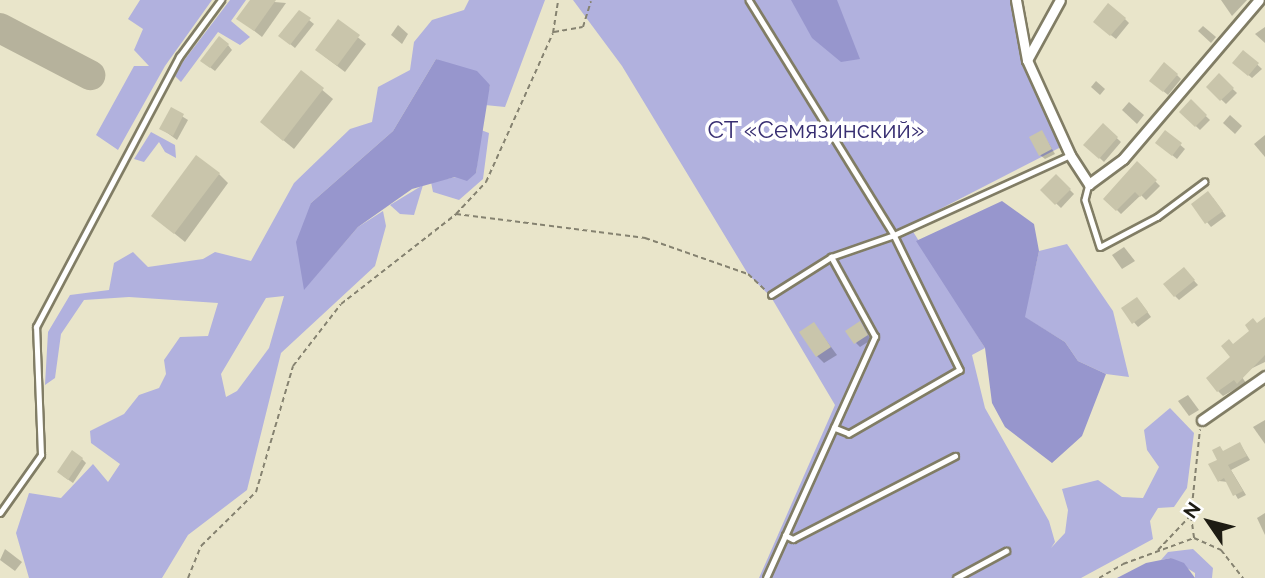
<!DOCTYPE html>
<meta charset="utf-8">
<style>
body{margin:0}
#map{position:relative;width:1265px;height:578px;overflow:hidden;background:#e9e5ca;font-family:Raleway,sans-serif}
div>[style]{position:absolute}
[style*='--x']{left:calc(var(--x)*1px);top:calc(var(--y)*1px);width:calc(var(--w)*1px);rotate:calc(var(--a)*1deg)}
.green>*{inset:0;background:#b1b1de}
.water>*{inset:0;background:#9796cd}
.shadow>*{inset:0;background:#0003}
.taxiway>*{height:30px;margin:-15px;padding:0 15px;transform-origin:15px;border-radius:15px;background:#b6b29c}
.building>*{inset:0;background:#c9c5ab}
.path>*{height:2px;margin-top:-1px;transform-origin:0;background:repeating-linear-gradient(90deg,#858270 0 5px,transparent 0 8.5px)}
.roads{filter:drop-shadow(2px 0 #817d65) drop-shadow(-2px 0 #817d65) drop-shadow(0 2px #817d65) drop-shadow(0 -2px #817d65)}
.lane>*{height:4.5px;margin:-2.25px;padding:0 2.25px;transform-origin:2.25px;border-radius:2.25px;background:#fff}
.street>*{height:9px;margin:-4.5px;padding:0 4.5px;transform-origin:4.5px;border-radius:4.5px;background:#fff}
span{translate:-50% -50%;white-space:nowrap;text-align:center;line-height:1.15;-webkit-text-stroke:7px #fff;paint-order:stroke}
.park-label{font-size:24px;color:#382f72}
.north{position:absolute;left:1174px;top:487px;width:70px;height:70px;-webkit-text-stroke:5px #fff;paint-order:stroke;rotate:305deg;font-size:19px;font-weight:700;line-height:28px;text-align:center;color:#1e1c13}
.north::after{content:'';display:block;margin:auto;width:24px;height:32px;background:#1e1c13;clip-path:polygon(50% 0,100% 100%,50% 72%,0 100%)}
</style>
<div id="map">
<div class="green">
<i style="clip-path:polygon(140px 0,212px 0,165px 66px,118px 150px,96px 135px,134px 66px,149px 66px,134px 50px,143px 29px,128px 19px)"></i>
<i style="clip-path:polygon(230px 0,246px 0,231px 21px,250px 37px,240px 45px,218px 32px,181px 82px,175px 76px,182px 63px)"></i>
<i style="clip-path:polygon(evenodd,469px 0,545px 0,505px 107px,485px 105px,490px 85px,436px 59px,393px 131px,311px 203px,304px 289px,358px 227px,383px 211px,386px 226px,375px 266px,281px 353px,247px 490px,188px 535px,162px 578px,29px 578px,16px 533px,29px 493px,61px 498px,93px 464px,108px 482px,120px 464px,91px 443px,90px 431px,124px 414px,139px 395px,159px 388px,166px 374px,164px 360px,180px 337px,208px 336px,218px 303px,129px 297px,84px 300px,61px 334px,55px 378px,45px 385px,48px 332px,70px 295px,109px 290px,114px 263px,133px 252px,148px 267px,203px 259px,215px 252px,251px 261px,294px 183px,350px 129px,372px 122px,378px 87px,410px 70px,414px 42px,432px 20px,464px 10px,469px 0,284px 296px,269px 348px,237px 391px,226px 397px,221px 374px,266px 298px,284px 296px)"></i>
<i style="clip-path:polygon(573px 0,1014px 0,1022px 59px,1061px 147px,909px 225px,985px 348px,972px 355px,985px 408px,1049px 521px,1055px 542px,1051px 548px,1065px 533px,1068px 510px,1062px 489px,1098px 480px,1122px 497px,1143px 498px,1159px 467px,1147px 450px,1144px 430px,1170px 408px,1194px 433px,1187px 488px,1174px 507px,1158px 508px,1150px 521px,1153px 539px,1081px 578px,759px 578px,835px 405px,771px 297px,748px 274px,622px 66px)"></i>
<i style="clip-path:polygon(481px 130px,489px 133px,483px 179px,459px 200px,433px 192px,431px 182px,476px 173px)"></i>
<i style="clip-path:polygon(151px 132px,175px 145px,176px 158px,165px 152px,159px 142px,144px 162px,134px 159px)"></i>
<i style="clip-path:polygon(423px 185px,414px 215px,400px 214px,390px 205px)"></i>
<i style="clip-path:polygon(1067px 244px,1113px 311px,1129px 377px,1106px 374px,1078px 361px,1065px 342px,1024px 317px,1039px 251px)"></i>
<i style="clip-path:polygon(1193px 549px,1213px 568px,1212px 578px,1195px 578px,1195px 573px,1171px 558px,1161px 560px,1168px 552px)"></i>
</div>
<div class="water">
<i style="clip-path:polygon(791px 0,837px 0,860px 59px,841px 62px,812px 38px)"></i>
<i style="clip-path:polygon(436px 59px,477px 71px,490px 85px,476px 173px,467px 181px,455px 177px,412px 189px,358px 227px,304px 290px,296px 242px,311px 203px,393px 131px)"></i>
<i style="clip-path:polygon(1002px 201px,1034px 224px,1039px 251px,1025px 317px,1065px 342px,1078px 361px,1106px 374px,1082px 436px,1052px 463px,1005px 427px,992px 403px,985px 348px,916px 241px)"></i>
<i style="clip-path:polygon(1171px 558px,1184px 563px,1195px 578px,1117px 578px,1146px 563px)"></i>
</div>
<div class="shadow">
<i style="clip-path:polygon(252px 0,286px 3px,262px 37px,239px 19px)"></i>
<i style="clip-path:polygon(1221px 0,1247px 0,1232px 16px)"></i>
<i style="clip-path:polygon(1125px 19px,1129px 23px,1116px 39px,1099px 26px)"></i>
<i style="clip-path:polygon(309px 20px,314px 24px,295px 48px,285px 40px)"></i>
<i style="clip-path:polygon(338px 21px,366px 44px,345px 72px,324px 56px)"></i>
<i style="clip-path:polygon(398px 25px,408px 34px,402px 44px,391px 35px)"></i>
<i style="clip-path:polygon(1203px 26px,1216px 37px,1211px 43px,1198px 31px)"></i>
<i style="clip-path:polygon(1265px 27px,1265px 43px,1255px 34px)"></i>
<i style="clip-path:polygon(228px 45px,232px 50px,215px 71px,207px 65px)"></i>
<i style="clip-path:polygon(1244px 52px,1262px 69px,1252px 78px,1239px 67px)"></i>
<i style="clip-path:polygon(301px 72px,333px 99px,294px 149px,272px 131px)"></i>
<i style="clip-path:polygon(1177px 75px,1181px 79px,1168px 95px,1156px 85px)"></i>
<i style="clip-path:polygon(1219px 76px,1237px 93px,1226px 104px,1208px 87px)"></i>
<i style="clip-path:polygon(1096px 81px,1105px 89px,1100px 95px,1091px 87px)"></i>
<i style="clip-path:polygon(1129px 102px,1144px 115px,1137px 124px,1122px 110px)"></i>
<i style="clip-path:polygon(1191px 102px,1210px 120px,1200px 130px,1181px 112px)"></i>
<i style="clip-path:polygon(172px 110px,188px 120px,177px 140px,162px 129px)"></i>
<i style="clip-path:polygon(1230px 115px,1242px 126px,1235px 134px,1223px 123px)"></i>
<i style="clip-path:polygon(1103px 125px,1121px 142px,1104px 162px,1086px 145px)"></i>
<i style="clip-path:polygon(1042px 132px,1055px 154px,1045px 159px,1040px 155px)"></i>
<i style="clip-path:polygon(1165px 132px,1185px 149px,1177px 159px,1162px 147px)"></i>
<i style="clip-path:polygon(1265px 135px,1265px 157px,1254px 144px)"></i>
<i style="clip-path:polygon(1138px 164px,1160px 186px,1146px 200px,1141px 195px,1121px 214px,1106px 199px)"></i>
<i style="clip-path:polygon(219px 174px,228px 183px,185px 242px,153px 216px)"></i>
<i style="clip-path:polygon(1056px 176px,1074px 194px,1061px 208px,1042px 190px)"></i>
<i style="clip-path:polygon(1213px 198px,1226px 216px,1211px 227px,1193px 205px)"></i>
<i style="clip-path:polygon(1124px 247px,1135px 261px,1122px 269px,1112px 255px)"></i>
<i style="clip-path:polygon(1188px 274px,1198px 285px,1179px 300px,1175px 296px)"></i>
<i style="clip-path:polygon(1141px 303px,1151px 317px,1138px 327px,1123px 309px)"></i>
<i style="clip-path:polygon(1265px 320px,1265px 362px,1240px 374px,1246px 383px,1223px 396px,1218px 391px,1234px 346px)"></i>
<i style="clip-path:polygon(814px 324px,837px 355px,824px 363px,817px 356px)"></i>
<i style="clip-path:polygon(864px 328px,871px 340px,860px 347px,856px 343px)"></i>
<i style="clip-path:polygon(1188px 395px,1199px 410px,1189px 416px,1178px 401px)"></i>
<i style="clip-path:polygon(1265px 420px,1265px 444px,1253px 427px)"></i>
<i style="clip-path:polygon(1240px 444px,1250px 460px,1231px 470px,1246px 495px,1238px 499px,1228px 482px,1219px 481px,1219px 461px,1224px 452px)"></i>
<i style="clip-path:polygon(82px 459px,86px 463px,73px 483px,63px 476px)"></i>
<i style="clip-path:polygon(1265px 513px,1265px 535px,1257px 518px)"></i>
<i style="clip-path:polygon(5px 549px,22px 562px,15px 571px,0 560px)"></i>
</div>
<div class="taxiway">
<i style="--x:0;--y:28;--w:102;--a:27.6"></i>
</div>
<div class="building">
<i style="clip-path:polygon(250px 0,276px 0,254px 31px,236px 19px)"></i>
<i style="clip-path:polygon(1108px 3px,1126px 18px,1110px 36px,1093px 22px)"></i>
<i style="clip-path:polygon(299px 10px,311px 18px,290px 45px,278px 36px)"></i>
<i style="clip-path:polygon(338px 19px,360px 35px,337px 66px,315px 50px)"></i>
<i style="clip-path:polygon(219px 36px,229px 44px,210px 68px,200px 61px)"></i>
<i style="clip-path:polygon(1243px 50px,1259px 63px,1248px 76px,1232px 63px)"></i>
<i style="clip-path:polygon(1164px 62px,1178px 74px,1163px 92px,1149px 81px)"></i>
<i style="clip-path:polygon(301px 70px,324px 88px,283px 141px,260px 122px)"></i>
<i style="clip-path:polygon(1219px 73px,1234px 88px,1220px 101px,1206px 87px)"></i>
<i style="clip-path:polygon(1191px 99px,1207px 115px,1195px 127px,1179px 112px)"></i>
<i style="clip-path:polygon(171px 107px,184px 114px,173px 136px,159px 129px)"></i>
<i style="clip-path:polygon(1103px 123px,1118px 137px,1099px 159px,1083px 145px)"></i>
<i style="clip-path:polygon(1042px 130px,1052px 149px,1039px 156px,1029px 137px)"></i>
<i style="clip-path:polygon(1165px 130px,1182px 143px,1172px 156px,1155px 143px)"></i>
<i style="clip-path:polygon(196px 155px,220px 173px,174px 234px,151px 216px)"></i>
<i style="clip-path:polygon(1137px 161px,1157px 180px,1140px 197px,1135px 192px,1116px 211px,1103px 199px)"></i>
<i style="clip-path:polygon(1056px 174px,1071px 189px,1055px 205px,1040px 190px)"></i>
<i style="clip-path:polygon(1208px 191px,1223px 211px,1205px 224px,1191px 204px)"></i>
<i style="clip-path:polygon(1184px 267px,1195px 280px,1174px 297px,1163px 284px)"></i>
<i style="clip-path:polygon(1137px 297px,1148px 312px,1132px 324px,1121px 308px)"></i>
<i style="clip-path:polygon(1265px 317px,1265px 355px,1237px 384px,1234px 380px,1217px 392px,1206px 378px,1230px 357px,1221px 346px,1229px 339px,1233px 344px,1249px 331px,1245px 325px,1253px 318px,1257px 323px)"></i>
<i style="clip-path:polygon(860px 321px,868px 335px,854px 344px,845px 331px)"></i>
<i style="clip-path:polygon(814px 322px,831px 347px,816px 357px,799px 332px)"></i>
<i style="clip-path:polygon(1240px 442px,1247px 456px,1228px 465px,1243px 491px,1233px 496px,1224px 478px,1218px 482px,1208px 464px,1217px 460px,1212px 450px,1220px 446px,1223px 451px)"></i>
<i style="clip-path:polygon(72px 450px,83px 458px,68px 480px,57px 472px)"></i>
</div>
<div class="path">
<i style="--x:554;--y:32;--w:29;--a:-10"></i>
<i style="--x:583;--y:27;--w:27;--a:-73"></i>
<i style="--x:456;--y:214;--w:191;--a:7.2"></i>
<i style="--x:645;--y:238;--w:109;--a:19.3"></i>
<i style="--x:748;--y:274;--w:23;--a:43"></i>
<i style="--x:1191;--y:516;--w:22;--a:82"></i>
<i style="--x:1158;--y:550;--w:48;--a:-46.7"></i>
<i style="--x:1191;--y:515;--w:86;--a:-84"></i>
<i style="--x:188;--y:578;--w:35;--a:-68"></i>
<i style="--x:201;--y:546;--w:77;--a:-44.5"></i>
<i style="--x:256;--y:492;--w:131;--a:-73.6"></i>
<i style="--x:293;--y:366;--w:78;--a:-52.3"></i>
<i style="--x:341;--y:304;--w:146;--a:-38"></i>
<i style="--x:456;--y:214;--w:44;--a:-46.8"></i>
<i style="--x:486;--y:182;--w:163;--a:-65.8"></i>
<i style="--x:553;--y:33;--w:33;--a:-81"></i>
<i style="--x:1099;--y:578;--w:28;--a:-30"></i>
<i style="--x:1123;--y:564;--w:76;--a:-20.1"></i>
<i style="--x:1194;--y:538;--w:30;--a:24"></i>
<i style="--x:1221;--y:550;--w:36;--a:52"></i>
</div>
<div class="roads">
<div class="lane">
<i style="--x:749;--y:0;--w:276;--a:58.3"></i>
<i style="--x:894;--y:235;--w:150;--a:63.9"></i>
<i style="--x:960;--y:370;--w:128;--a:150"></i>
<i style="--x:849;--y:434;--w:16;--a:-158"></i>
<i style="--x:1089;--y:184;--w:16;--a:104"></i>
<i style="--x:1085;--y:200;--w:49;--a:72.3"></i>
<i style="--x:1100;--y:247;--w:64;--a:-27.8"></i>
<i style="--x:1157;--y:217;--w:59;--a:-36.7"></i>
<i style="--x:771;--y:295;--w:71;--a:-32.3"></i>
<i style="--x:831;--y:257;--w:67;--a:-19.2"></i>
<i style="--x:894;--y:235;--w:193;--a:-24.4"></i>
<i style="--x:0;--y:513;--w:71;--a:-54.7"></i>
<i style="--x:41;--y:455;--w:128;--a:-92.2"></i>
<i style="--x:36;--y:327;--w:306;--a:-62.1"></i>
<i style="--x:179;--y:57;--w:71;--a:-53.6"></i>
<i style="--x:785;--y:535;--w:9;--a:27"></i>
<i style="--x:793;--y:539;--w:182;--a:-27.1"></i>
<i style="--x:766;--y:578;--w:265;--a:-65.7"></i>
<i style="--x:875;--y:337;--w:91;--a:-118.8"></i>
<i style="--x:956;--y:578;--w:57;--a:-28.4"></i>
</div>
<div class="street">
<i style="--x:1016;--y:0;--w:61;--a:79.6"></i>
<i style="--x:1027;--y:60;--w:104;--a:65.6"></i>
<i style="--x:1070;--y:155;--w:35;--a:57"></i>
<i style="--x:1089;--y:184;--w:42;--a:-36.3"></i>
<i style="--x:1123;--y:159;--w:209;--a:-49.5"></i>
<i style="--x:1027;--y:60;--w:68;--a:-61.2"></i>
<i style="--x:1202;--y:420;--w:77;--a:-34.9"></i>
</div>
</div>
<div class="park-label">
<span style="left:816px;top:130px">СТ «Семязинский»</span>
</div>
<div class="north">N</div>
</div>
